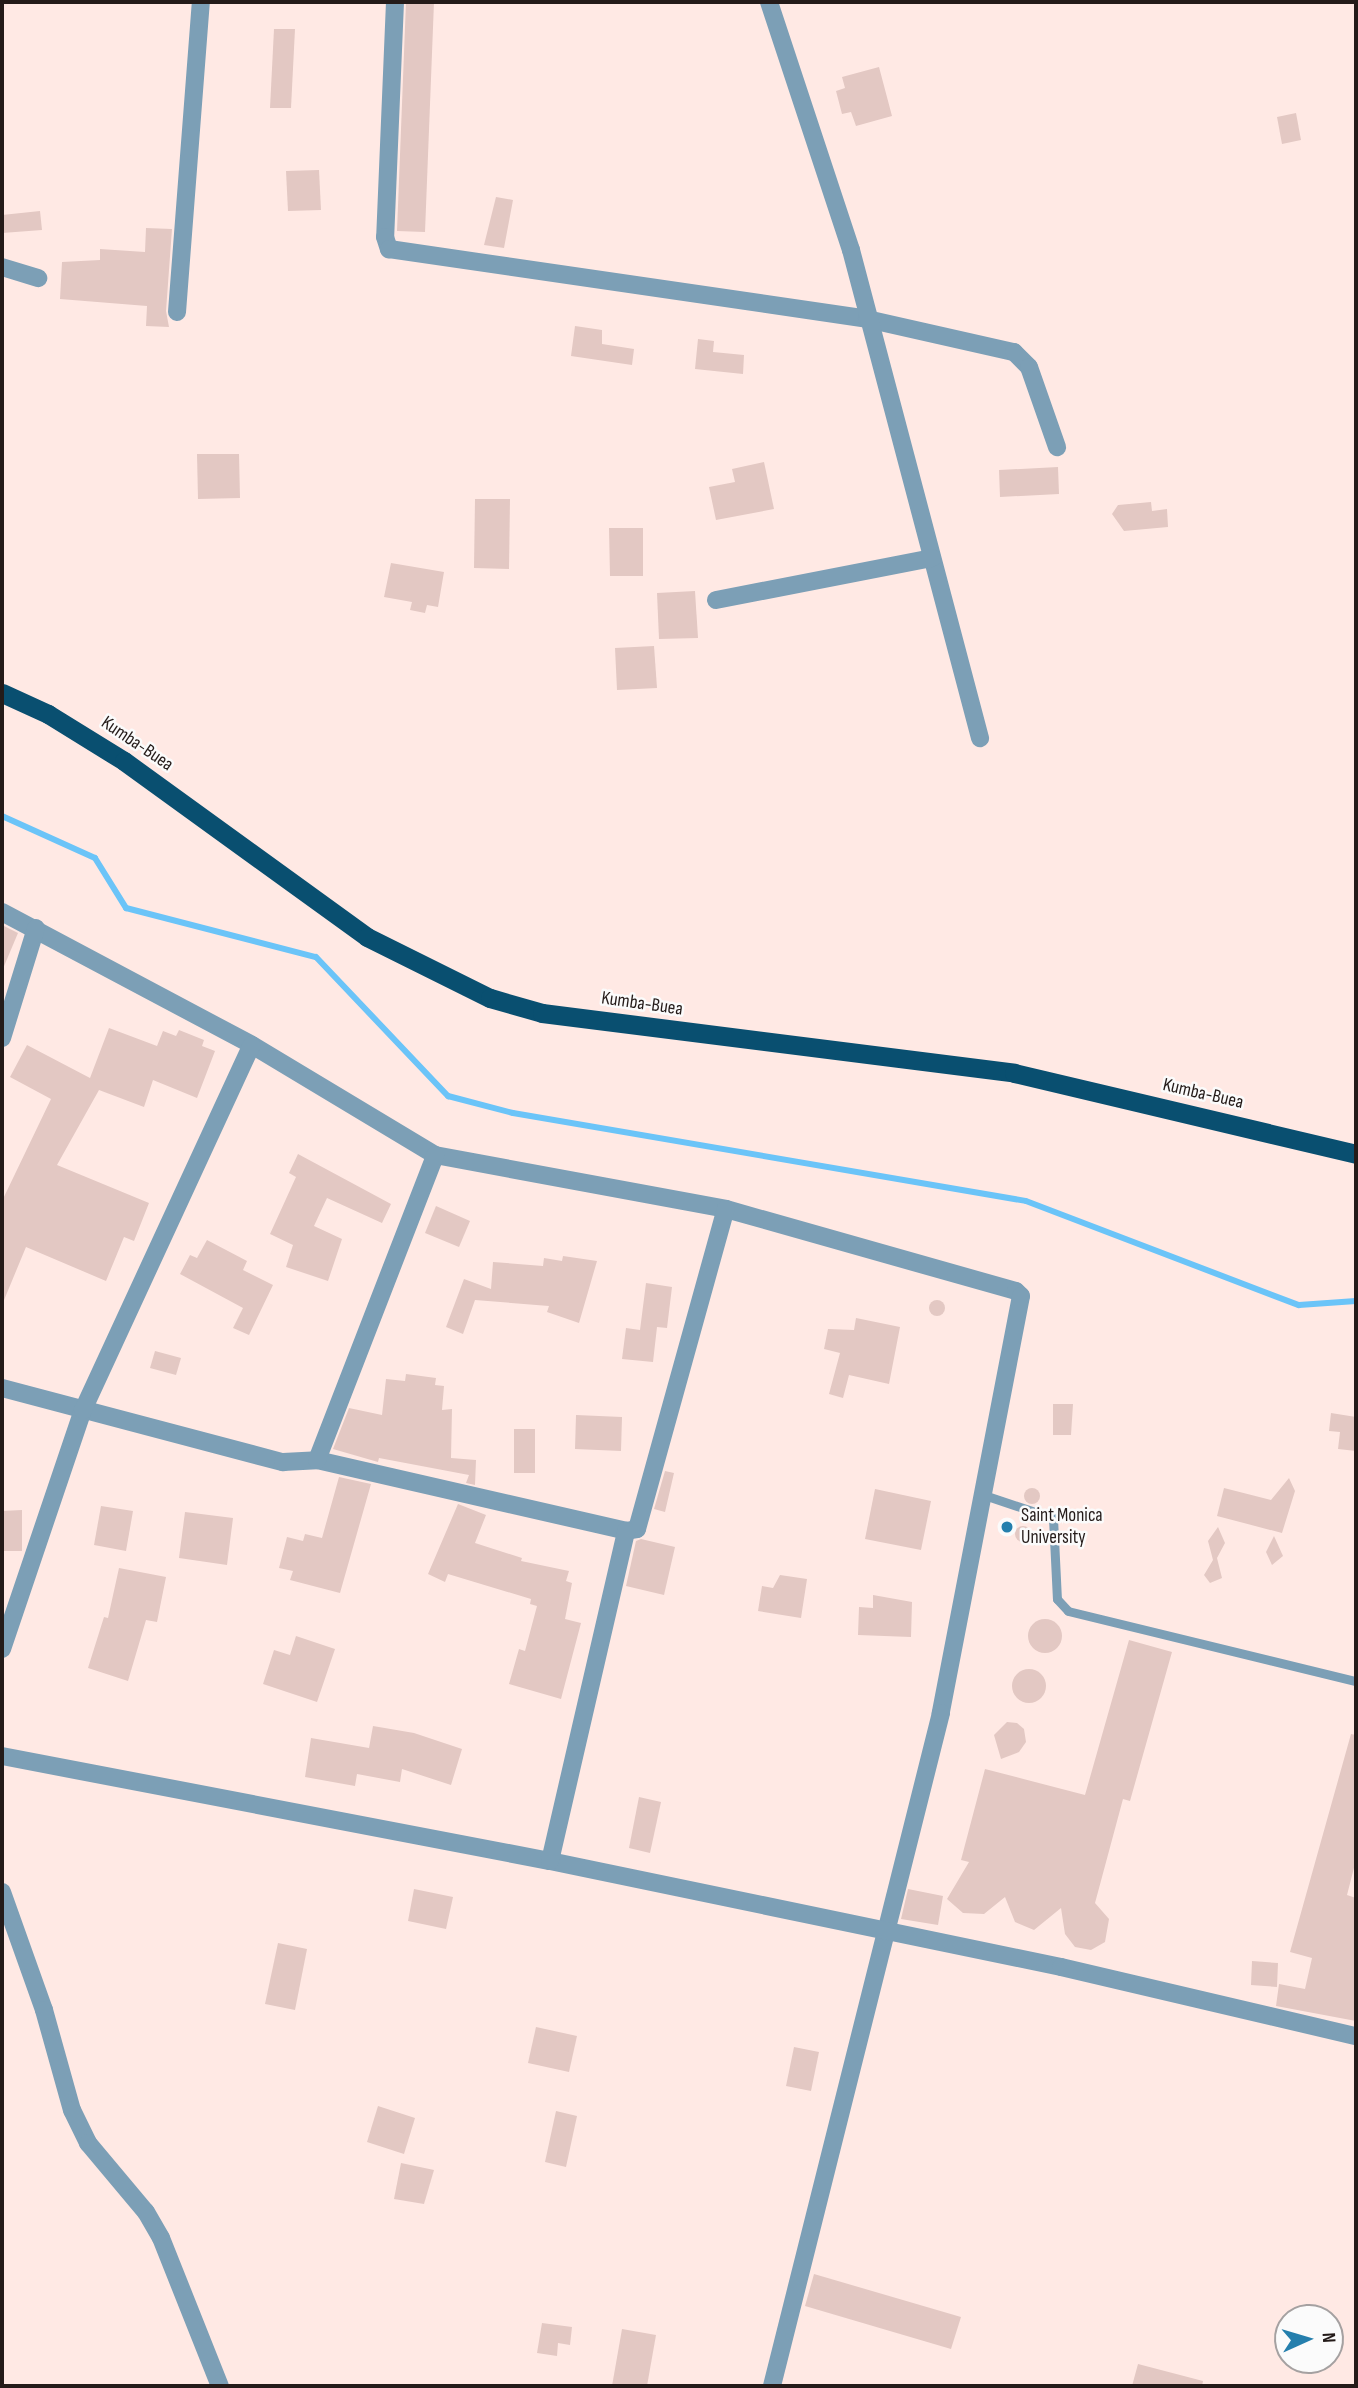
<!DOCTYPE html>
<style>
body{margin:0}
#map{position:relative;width:1358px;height:2388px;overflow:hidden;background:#ffe9e4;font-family:"Sofia Sans Condensed",sans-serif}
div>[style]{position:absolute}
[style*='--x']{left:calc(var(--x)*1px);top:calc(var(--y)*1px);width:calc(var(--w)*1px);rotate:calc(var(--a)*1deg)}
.stream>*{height:6px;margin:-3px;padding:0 3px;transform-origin:3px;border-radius:3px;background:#6bc4f8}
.building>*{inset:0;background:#e3c8c3}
.round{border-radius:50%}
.service>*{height:9px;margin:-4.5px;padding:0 4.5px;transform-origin:4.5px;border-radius:4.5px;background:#7c9fb6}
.minor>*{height:18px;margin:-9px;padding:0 9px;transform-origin:9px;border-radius:9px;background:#7c9fb6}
.trunk>*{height:19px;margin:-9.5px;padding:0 9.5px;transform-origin:9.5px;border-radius:9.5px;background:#094f70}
.dots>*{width:19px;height:19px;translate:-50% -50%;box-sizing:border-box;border:4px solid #fbfbfb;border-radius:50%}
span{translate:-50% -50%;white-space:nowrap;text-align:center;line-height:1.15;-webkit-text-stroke:5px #fbfbfb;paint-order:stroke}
.street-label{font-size:19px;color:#241b19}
.poi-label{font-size:19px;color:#241b19}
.left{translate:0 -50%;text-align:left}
.frame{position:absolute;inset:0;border:4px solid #241b19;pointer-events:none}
.north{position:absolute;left:1274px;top:2304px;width:70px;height:70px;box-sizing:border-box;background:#fbfbfb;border:2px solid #a5a1a1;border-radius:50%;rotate:86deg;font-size:19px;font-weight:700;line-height:28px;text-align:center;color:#241b19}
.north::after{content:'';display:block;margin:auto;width:24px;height:32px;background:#257fad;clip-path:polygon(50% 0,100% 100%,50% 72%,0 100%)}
</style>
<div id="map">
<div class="stream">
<i style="--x:2;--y:816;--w:102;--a:24.3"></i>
<i style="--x:95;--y:858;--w:59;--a:58.2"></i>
<i style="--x:126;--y:908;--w:196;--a:14.5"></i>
<i style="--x:316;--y:957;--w:192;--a:46.5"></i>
<i style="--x:448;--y:1096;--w:67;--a:14.7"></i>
<i style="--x:513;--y:1113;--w:520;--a:9.73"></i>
<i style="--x:1026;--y:1201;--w:292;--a:20.9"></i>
<i style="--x:1299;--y:1305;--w:57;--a:-4"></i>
</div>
<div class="building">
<i style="clip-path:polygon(406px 2px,434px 2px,425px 232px,397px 231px)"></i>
<i style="clip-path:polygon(274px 29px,295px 29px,291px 108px,270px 108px)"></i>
<i style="clip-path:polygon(879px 67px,892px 116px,856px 126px,851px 112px,842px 114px,836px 91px,845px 88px,842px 77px)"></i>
<i style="clip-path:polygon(1296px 113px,1301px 140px,1282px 144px,1277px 117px)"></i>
<i style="clip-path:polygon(319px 170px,321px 210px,288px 211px,286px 171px)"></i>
<i style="clip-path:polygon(496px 197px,513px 200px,504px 248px,484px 245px)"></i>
<i style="clip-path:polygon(40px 211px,42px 230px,2px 233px,2px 215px)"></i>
<i style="clip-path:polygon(146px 228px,172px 229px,166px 311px,169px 327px,146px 326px,147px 306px,60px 299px,62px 262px,100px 260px,100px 249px,145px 252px)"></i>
<i style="clip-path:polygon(575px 326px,602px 330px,602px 344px,634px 349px,632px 365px,571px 356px)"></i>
<i style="clip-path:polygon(698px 339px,714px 341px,713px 352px,744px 355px,743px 374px,695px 369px)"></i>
<i style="clip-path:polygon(197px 454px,239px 454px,240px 498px,198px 499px)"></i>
<i style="clip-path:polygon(764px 462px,774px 509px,716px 520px,709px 487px,735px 482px,732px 469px)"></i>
<i style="clip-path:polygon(1058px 467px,1059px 494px,1000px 497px,999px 470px)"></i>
<i style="clip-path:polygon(475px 499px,510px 499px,509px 569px,474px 568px)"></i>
<i style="clip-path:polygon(1151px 502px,1152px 511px,1167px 509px,1168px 527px,1124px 531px,1112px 514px,1118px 505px)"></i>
<i style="clip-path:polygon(609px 528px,643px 528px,643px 576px,610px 576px)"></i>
<i style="clip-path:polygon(391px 563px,444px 572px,438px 607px,427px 605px,425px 613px,410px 610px,412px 602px,384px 597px)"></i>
<i style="clip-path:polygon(695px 591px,698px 638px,659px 639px,657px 593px)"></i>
<i style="clip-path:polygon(654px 646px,657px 688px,617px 690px,615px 648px)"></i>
<i style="clip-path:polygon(2px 925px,18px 933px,2px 971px)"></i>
<i style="clip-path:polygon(109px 1028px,157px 1046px,163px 1031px,176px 1036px,179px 1030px,204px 1040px,202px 1046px,215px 1051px,197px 1098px,153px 1080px,144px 1107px,99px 1090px,57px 1165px,149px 1203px,134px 1241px,124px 1237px,106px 1281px,26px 1247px,2px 1305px,2px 1201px,51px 1099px,10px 1077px,27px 1045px,90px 1078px)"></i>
<i style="clip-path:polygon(298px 1154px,391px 1204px,382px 1223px,327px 1198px,314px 1226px,342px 1239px,328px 1281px,286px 1267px,293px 1245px,270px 1234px,296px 1177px,289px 1173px)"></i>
<i style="clip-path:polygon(436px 1206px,470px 1221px,459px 1247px,425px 1233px)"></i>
<i style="clip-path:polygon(207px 1240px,247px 1261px,243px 1270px,273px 1285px,249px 1335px,233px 1328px,243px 1308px,180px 1274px,190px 1255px,197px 1258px)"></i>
<i style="clip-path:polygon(563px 1256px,597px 1261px,579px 1323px,547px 1312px,549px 1306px,475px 1300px,463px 1334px,446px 1327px,464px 1279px,491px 1289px,493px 1262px,543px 1266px,544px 1258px,562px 1261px)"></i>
<i style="clip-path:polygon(646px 1283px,672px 1287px,667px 1328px,657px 1327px,653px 1362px,622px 1359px,626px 1328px,640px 1330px)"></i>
<i class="round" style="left:929px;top:1300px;width:16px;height:16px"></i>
<i style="clip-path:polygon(856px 1318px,900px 1327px,889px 1384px,849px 1375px,843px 1398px,829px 1394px,840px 1353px,824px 1349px,828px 1329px,854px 1330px)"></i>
<i style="clip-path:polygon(155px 1351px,181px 1358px,176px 1375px,150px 1368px)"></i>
<i style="clip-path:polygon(406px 1374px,436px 1378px,435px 1385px,444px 1386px,442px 1410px,452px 1409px,451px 1458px,476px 1460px,475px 1485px,466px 1483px,469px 1475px,379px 1458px,378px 1462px,333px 1449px,349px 1408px,382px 1415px,386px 1379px,405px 1381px)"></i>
<i style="clip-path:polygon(1053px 1404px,1073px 1404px,1071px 1435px,1053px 1435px)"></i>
<i style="clip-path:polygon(1331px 1413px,1356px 1417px,1356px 1451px,1338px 1449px,1340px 1432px,1329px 1431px)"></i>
<i style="clip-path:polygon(576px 1415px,622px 1417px,621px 1451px,575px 1449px)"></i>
<i style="clip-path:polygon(514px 1429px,535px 1429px,535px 1473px,514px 1473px)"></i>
<i style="clip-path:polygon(665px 1471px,674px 1473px,665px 1512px,654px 1509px)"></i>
<i style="clip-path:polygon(339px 1477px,371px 1484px,340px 1593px,290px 1580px,293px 1571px,279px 1568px,287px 1537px,303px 1541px,305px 1534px,322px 1538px)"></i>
<i style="clip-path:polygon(1289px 1478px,1295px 1491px,1282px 1533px,1217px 1516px,1224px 1488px,1271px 1500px)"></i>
<i class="round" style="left:1024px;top:1488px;width:16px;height:16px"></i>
<i style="clip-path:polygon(875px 1489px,931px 1501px,921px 1550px,865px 1539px)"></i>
<i style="clip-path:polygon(458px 1504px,486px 1515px,475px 1543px,522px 1558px,521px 1561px,569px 1571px,566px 1581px,572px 1583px,565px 1619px,581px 1623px,561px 1699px,509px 1684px,519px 1649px,525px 1651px,537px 1606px,530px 1604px,531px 1599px,448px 1574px,445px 1582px,428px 1574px)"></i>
<i style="clip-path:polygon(101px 1506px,133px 1511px,126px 1551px,94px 1545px)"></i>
<i style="clip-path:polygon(22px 1510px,22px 1551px,2px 1551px,2px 1511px)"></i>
<i style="clip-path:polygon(185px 1512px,233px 1518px,227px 1565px,179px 1558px)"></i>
<i class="round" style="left:1015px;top:1526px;width:16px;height:16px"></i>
<i style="clip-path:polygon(1218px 1527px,1225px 1543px,1217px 1558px,1222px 1578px,1210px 1583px,1204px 1575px,1213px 1560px,1208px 1541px)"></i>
<i style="clip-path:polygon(1274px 1536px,1283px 1556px,1272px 1565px,1266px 1552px)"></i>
<i style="clip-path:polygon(641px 1539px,675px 1547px,664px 1595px,626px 1586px,636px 1541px)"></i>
<i style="clip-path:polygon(119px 1568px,166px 1577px,157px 1622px,146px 1620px,128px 1681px,88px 1668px,104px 1617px,108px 1618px)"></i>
<i style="clip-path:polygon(780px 1575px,807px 1579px,801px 1618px,758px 1611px,762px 1586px,773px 1588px)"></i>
<i style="clip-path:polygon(873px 1595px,912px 1602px,911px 1637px,858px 1635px,859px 1607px,873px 1608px)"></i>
<i class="round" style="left:1028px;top:1619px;width:34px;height:34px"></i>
<i style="clip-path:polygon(296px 1636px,335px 1649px,317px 1702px,263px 1684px,274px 1650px,290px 1655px)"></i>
<i style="clip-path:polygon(1129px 1640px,1172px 1652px,1130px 1801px,1123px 1799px,1095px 1903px,1109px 1919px,1105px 1942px,1091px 1950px,1075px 1947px,1065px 1934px,1061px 1908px,1034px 1930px,1015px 1922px,1005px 1897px,984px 1914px,963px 1913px,947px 1899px,969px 1862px,961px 1860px,985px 1769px,1085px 1795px)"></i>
<i class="round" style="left:1012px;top:1669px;width:34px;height:34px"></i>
<i style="clip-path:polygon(1007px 1722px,1017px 1723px,1024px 1729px,1026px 1742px,1019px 1752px,1001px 1759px,994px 1735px)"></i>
<i style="clip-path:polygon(373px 1726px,414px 1733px,462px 1749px,451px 1785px,402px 1769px,400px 1782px,357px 1774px,355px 1786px,305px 1777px,311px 1738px,369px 1748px)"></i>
<i style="clip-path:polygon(1351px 1734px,1356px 1735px,1356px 1860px,1347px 1895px,1356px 1898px,1356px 2021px,1276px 2006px,1279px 1984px,1305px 1989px,1312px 1958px,1290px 1952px)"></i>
<i style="clip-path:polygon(639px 1797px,661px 1802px,650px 1853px,629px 1848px)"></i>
<i style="clip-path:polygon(414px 1889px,453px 1897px,446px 1929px,408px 1921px)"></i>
<i style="clip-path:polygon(908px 1889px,943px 1896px,938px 1925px,901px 1919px)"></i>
<i style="clip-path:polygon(278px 1943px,307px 1949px,295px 2010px,265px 2004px)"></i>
<i style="clip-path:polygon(1252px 1961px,1278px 1963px,1277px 1987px,1251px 1985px)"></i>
<i style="clip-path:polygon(536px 2027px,577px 2036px,569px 2072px,528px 2063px)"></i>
<i style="clip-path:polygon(794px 2047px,819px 2052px,811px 2091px,786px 2086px)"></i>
<i style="clip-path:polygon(378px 2106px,415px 2118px,404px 2154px,367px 2142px)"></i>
<i style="clip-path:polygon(556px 2111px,577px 2116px,566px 2167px,545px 2162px)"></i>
<i style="clip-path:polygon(401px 2163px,434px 2170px,424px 2204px,394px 2199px)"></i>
<i style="clip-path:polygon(814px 2274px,961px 2317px,951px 2349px,805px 2306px)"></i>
<i style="clip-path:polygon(542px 2323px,572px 2327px,570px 2345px,558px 2343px,557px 2356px,537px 2353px)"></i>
<i style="clip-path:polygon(622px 2329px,656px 2335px,647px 2386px,612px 2386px)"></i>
<i style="clip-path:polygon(1138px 2364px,1203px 2381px,1202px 2386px,1132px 2386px)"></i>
</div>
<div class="service">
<i style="--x:984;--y:1495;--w:73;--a:18.4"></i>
<i style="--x:1053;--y:1518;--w:81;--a:87.2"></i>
<i style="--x:1057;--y:1599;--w:16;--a:47"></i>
<i style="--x:1068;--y:1611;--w:296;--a:13.7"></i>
</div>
<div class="minor">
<i style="--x:395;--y:2;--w:235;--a:92.4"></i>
<i style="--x:385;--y:237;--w:13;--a:72"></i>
<i style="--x:389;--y:249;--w:483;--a:8.3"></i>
<i style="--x:867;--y:319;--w:151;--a:12.7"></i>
<i style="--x:1014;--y:352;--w:21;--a:45"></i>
<i style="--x:1029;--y:367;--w:85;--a:70.7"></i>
<i style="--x:769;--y:2;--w:261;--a:71.7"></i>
<i style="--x:851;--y:250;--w:505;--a:75.19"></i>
<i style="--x:2;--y:267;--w:38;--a:17"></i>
<i style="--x:177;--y:312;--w:311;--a:-85.6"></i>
<i style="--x:716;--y:600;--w:220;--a:-11"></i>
<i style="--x:2;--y:912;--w:283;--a:28"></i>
<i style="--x:252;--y:1045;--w:214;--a:31"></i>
<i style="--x:435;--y:1155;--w:296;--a:10.5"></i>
<i style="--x:726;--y:1209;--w:301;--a:15.8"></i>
<i style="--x:1016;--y:1291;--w:7;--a:45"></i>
<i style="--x:1021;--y:1296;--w:425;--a:100.9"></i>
<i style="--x:941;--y:1713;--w:694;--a:104.1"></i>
<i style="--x:2;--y:1038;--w:115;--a:-72.8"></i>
<i style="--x:2;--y:1388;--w:291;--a:14.8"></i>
<i style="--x:283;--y:1462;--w:34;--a:-3"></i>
<i style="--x:317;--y:1460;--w:317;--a:12.9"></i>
<i style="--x:626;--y:1531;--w:11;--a:-10"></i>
<i style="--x:637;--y:1529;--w:332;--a:-74.5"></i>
<i style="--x:317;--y:1460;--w:327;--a:-68.8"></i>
<i style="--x:2;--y:1649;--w:252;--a:-71.3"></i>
<i style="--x:83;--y:1410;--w:402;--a:-65.2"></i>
<i style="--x:2;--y:1756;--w:558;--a:10.85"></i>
<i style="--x:550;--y:1861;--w:522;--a:11.72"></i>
<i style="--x:1061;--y:1967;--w:303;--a:13.2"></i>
<i style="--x:550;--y:1861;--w:339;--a:-77"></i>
<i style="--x:2;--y:1892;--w:125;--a:70.4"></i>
<i style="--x:44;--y:2010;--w:104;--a:74.4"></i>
<i style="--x:72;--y:2110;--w:37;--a:64"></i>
<i style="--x:88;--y:2143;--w:90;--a:50"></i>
<i style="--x:146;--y:2212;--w:30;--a:60"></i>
<i style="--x:161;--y:2238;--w:159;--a:68.3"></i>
</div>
<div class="trunk">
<i style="--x:2;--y:693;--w:51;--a:24.5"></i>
<i style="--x:48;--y:714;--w:89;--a:31.7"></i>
<i style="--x:124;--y:761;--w:300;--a:35.9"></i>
<i style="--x:367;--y:937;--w:137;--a:26.4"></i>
<i style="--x:490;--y:998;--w:54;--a:16.1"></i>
<i style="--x:542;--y:1013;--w:476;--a:7.2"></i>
<i style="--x:1014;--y:1073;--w:351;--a:13.3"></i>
</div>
<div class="dots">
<i style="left:1007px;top:1527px;background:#257fad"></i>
</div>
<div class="street-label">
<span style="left:137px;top:744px;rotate:34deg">Kumba-Buea</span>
<span style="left:642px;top:1004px;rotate:8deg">Kumba-Buea</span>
<span style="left:1203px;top:1094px;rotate:13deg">Kumba-Buea</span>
</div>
<div class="poi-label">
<span class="left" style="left:1021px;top:1527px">Saint Monica<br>University</span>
</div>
<div class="frame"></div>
<div class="north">N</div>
</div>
